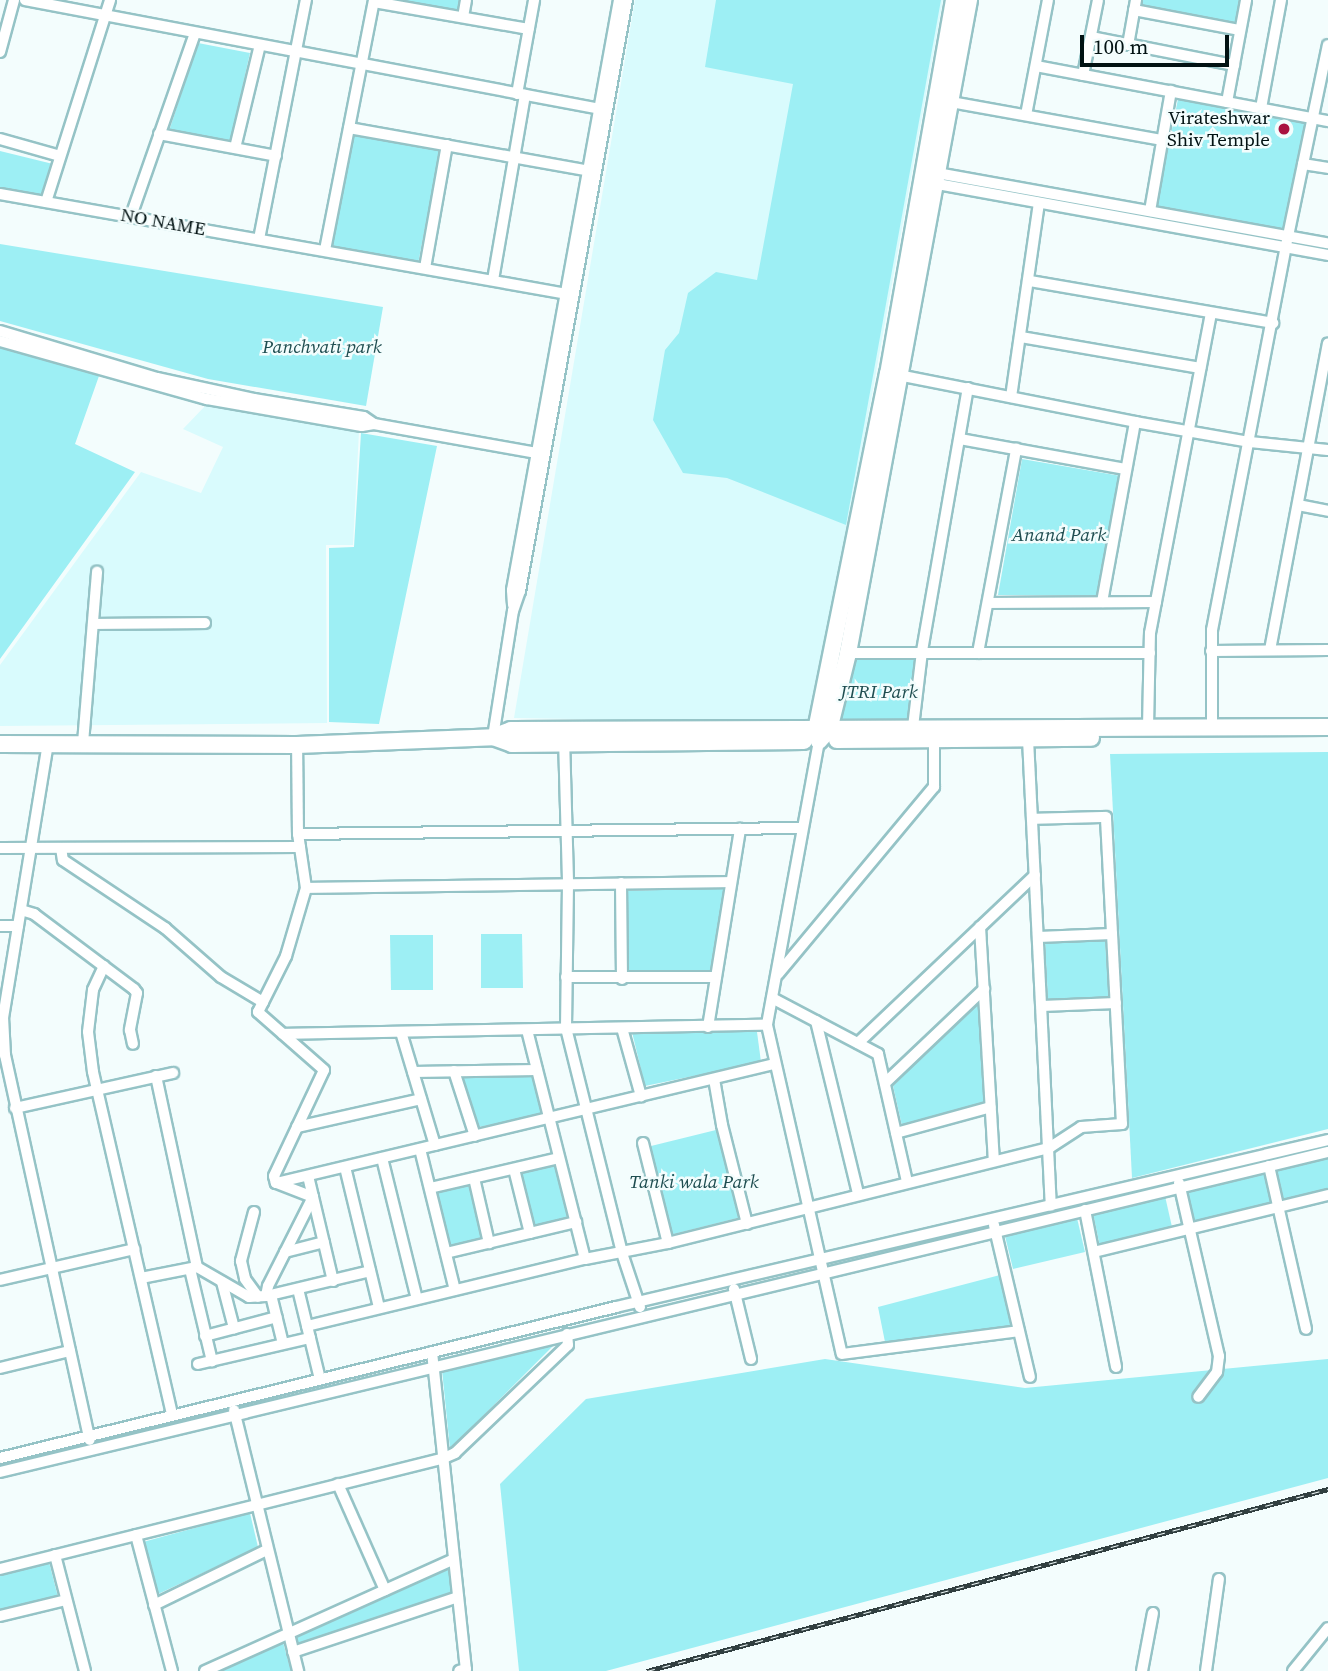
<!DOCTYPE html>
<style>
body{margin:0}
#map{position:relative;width:1328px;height:1671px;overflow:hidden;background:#f3fdfd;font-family:"Source Serif 4",serif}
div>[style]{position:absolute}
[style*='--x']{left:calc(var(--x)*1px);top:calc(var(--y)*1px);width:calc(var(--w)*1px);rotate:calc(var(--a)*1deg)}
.built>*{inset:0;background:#d9fbfd}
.green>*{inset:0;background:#9deff4}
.roads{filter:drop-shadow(2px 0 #95c3c6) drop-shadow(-2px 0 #95c3c6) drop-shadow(0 2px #95c3c6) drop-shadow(0 -2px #95c3c6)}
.street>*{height:10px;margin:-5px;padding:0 5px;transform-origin:5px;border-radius:5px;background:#fff}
.secondary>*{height:16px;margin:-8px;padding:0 8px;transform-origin:8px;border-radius:8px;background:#fff}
.rail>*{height:5px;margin-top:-2.5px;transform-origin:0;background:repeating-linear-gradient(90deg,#f3fdfd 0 8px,#313f40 0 16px);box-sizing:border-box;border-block:2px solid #313f40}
.dots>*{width:19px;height:19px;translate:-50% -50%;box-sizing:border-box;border:4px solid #f3fdfd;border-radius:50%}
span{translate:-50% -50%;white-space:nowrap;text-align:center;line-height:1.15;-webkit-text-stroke:5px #f3fdfd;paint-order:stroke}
.poi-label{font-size:19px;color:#021213}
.right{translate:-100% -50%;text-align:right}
.street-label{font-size:19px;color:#021213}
.park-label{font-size:19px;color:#1e4d50;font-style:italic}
.scale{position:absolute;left:1080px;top:35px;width:149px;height:32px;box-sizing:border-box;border:4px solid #021213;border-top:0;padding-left:9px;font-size:21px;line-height:24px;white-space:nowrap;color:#021213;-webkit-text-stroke:5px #f3fdfd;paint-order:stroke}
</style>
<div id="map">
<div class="built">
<i style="clip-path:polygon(635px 0,943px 0,813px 723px,514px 718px)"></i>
<i style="clip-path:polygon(206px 405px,359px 432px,353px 545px,326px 545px,327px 723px,0 726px,0 665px,141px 472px,201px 493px,223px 447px,183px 429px)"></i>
</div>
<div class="green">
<i style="clip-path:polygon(397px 0,460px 0,458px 11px)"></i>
<i style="clip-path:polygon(716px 0,941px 0,846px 525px,727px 478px,683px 473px,653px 420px,665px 350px,679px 333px,688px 293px,716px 272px,757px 280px,793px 84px,705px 67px)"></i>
<i style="clip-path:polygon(1140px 0,1244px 0,1239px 28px,1138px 8px)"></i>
<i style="clip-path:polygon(198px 43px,250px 53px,230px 143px,169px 131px)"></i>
<i style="clip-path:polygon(1178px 99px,1306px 123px,1284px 231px,1156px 208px)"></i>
<i style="clip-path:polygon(352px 133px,440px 150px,418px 264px,330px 247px)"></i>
<i style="clip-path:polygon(0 151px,53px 164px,42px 196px,0 189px)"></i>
<i style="clip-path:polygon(0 244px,383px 307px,366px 406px,208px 379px,0 321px)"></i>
<i style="clip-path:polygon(0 347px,99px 376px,75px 444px,135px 472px,0 659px)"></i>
<i style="clip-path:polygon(361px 433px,437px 446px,379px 724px,329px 722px,329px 548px,354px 547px)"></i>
<i style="clip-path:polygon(1022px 459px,1121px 476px,1100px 595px,998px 595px)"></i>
<i style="clip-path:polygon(918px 655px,908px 730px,838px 729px,851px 659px)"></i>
<i style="clip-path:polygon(1328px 752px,1328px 1129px,1132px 1178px,1110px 754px)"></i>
<i style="clip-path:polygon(724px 888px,710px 971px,627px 972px,625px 891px)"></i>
<i style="clip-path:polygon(481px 934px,522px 934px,523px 988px,481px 988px)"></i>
<i style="clip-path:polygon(390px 935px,433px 935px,433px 990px,391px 990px)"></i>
<i style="clip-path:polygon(1105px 939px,1109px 998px,1048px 1001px,1045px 942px)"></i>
<i style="clip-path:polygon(979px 1001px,986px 1103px,902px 1126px,893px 1086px)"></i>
<i style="clip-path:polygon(632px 1032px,757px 1032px,761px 1062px,645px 1086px)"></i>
<i style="clip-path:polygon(533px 1076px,543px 1114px,479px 1127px,463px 1077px)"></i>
<i style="clip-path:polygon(720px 1129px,742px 1217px,670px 1235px,647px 1147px)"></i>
<i style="clip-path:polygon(1328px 1157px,1328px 1189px,1284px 1200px,1276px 1169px)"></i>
<i style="clip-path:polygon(557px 1161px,571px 1219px,533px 1228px,519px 1170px)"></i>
<i style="clip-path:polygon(1266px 1172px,1274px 1203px,1181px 1225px,1174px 1194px)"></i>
<i style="clip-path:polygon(472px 1181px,486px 1240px,450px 1248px,436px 1190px)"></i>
<i style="clip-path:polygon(1165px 1196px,1172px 1227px,1100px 1247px,1093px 1213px)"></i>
<i style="clip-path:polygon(1077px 1218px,1085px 1252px,1013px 1269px,1005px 1236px)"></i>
<i style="clip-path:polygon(1000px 1275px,1011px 1326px,885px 1342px,878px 1307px)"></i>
<i style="clip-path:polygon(556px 1343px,450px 1449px,442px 1370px)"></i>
<i style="clip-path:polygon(825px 1359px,1025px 1388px,1328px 1359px,1328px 1478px,606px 1671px,519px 1671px,500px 1484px,586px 1399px)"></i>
<i style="clip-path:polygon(250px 1513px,258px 1547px,156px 1595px,143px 1542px)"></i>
<i style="clip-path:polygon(49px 1562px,58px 1597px,0 1611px,0 1574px)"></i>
<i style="clip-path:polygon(450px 1568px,453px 1592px,296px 1646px,294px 1638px)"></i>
<i style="clip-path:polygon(283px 1642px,291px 1671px,222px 1671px)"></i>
</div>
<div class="roads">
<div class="street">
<i style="--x:25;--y:0;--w:585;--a:10.73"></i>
<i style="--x:374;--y:2;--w:157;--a:9.9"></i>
<i style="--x:1134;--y:10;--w:108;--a:10.7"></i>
<i style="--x:463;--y:17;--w:17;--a:-80"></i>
<i style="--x:1091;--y:37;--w:146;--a:11.1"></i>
<i style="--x:1128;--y:45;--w:46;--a:-79.9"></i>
<i style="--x:0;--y:52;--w:54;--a:-74.9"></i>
<i style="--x:1036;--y:66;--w:297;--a:10.7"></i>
<i style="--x:1083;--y:75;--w:76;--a:-78.7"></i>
<i style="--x:517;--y:94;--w:96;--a:-79.7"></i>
<i style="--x:951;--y:102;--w:215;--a:10.2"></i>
<i style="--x:1227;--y:102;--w:104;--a:-79.4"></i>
<i style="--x:1261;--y:108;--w:110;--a:-79.5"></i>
<i style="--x:1026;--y:115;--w:117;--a:-79.2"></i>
<i style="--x:349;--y:128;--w:250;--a:10.1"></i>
<i style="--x:159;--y:134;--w:119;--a:10.6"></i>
<i style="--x:0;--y:139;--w:62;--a:15.8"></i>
<i style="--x:235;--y:148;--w:106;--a:-76.4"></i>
<i style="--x:1303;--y:164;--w:25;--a:9"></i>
<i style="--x:932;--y:175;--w:5;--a:-22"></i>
<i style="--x:937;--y:173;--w:397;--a:10.2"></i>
<i style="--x:932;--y:183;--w:402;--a:10.3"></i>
<i style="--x:0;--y:194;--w:582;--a:10"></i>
<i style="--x:46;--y:202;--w:212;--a:-72.4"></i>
<i style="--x:1150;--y:211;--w:122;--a:-80.1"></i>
<i style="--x:131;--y:216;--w:194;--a:-70.7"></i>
<i style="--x:259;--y:239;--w:244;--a:-78.9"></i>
<i style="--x:325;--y:250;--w:255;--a:-78.9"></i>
<i style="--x:425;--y:268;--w:125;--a:-79.9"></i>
<i style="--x:493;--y:280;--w:188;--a:-80.2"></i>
<i style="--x:1030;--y:281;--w:247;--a:9.8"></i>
<i style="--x:0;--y:331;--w:164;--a:16.7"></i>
<i style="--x:157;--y:378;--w:99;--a:12.2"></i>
<i style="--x:254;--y:399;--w:111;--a:9.3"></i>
<i style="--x:364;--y:417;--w:12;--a:35"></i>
<i style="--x:1021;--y:337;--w:182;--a:9.8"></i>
<i style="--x:0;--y:341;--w:215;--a:15.7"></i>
<i style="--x:207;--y:399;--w:157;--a:9.9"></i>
<i style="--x:362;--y:426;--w:12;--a:-9"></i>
<i style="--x:374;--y:424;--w:171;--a:10.1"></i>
<i style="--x:893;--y:374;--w:247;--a:11.2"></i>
<i style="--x:1135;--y:422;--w:117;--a:9.9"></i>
<i style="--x:1250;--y:442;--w:78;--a:5.9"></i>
<i style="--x:1011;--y:397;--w:196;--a:-81.8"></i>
<i style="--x:960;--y:439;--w:168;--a:10.3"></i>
<i style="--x:1298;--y:505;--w:31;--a:11"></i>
<i style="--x:1102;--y:602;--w:183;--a:-79.6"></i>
<i style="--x:988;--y:603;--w:168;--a:-0.3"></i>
<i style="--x:513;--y:605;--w:15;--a:-94"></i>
<i style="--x:512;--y:590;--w:600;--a:-79.72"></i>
<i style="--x:93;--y:624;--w:112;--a:-0.5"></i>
<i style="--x:1270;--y:650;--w:312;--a:-79.3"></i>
<i style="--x:1211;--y:651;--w:117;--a:-0.5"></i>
<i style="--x:848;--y:653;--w:302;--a:0"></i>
<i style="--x:978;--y:653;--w:208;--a:-79.4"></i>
<i style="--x:913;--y:727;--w:77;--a:-83.2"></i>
<i style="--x:922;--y:651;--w:267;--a:-80.1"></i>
<i style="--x:1148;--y:727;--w:94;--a:-88.8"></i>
<i style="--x:1150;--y:633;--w:325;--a:-79.2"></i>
<i style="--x:1212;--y:728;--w:98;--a:-90"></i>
<i style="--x:1212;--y:630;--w:401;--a:-79.1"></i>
<i style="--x:1288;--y:236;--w:195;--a:-78.2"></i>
<i style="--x:493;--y:737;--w:128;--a:-81"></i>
<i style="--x:513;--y:611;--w:21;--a:-71"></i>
<i style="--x:520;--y:591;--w:601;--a:-79.74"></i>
<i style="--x:564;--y:738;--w:146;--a:88.4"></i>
<i style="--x:568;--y:884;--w:144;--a:90.8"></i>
<i style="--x:566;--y:1028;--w:232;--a:76"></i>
<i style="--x:622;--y:1253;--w:57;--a:71.6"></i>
<i style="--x:1028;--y:739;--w:467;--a:87.2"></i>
<i style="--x:819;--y:741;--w:289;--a:100.4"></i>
<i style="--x:767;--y:1025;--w:337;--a:77.2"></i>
<i style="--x:842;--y:1354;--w:178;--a:-7.4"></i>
<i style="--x:48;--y:743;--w:278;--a:99.3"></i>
<i style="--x:3;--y:1017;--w:38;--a:87"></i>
<i style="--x:5;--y:1055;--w:394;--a:77.6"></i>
<i style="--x:83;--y:743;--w:172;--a:-85.3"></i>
<i style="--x:298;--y:834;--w:504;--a:-0.68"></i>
<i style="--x:0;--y:848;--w:300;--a:-0.2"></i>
<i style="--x:61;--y:848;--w:12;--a:81"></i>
<i style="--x:63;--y:860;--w:123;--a:33.7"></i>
<i style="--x:165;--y:928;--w:74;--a:41.2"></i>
<i style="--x:221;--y:977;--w:49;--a:30.8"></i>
<i style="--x:621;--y:883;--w:96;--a:89.4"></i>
<i style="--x:306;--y:888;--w:425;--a:-0.8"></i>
<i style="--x:21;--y:910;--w:14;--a:17"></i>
<i style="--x:34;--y:914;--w:125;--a:36.9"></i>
<i style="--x:134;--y:989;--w:5;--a:53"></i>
<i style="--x:137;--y:993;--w:38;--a:101"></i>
<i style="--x:130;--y:1030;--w:14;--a:78"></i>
<i style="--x:0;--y:926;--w:18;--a:0"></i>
<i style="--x:980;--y:927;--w:234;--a:86.6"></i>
<i style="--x:1038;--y:937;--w:74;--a:-2.3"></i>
<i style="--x:104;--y:966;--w:26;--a:115"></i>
<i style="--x:93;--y:990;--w:42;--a:96.8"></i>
<i style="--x:88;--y:1032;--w:40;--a:82.9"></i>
<i style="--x:93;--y:1072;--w:352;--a:77"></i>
<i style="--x:778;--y:974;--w:244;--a:-50.2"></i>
<i style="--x:934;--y:787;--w:47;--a:-90"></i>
<i style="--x:566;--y:977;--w:150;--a:0"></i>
<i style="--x:772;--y:998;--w:120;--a:27.8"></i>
<i style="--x:878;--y:1054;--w:131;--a:77.2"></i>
<i style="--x:1042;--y:1006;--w:74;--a:-2.3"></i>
<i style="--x:816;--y:1021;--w:177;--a:76.3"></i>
<i style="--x:708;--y:1027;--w:201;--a:-80.8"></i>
<i style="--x:622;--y:1028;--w:71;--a:74.4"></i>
<i style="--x:527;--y:1030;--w:236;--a:75.8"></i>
<i style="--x:401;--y:1032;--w:118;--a:73.3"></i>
<i style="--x:283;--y:1034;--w:484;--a:-1.1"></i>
<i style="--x:858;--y:1043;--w:244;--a:-43.5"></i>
<i style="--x:454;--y:1071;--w:68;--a:72.1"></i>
<i style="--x:413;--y:1072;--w:124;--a:-0.9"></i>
<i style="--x:156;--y:1076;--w:195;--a:77.9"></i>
<i style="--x:714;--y:1079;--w:47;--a:80.1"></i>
<i style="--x:722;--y:1125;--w:102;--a:75.8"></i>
<i style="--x:885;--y:1083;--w:137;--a:-43.5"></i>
<i style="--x:15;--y:1108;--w:162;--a:-12.5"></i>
<i style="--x:297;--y:1127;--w:127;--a:-12.7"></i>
<i style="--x:896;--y:1133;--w:98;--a:-15.3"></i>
<i style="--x:643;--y:1143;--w:103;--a:76"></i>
<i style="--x:420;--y:1149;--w:145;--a:76.1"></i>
<i style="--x:382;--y:1158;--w:145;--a:76.1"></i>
<i style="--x:1269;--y:1166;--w:167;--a:77.2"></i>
<i style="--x:345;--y:1167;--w:145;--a:76.4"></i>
<i style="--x:514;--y:1169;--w:66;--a:76"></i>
<i style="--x:308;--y:1176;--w:108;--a:76.6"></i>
<i style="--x:474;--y:1178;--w:67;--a:77"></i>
<i style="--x:276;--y:1183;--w:512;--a:-13.44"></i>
<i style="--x:276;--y:1183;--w:7;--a:-106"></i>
<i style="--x:274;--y:1176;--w:117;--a:-64.7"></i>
<i style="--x:324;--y:1070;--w:88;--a:-138.7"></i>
<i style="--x:258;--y:1012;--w:63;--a:-63.4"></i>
<i style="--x:286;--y:956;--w:71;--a:-73.6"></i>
<i style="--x:306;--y:888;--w:55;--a:-98.4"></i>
<i style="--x:298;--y:834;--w:89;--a:-90.6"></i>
<i style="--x:1179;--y:1183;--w:178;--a:77"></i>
<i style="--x:1219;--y:1356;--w:16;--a:97"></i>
<i style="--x:1217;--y:1372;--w:31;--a:127"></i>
<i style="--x:430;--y:1188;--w:132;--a:-13.1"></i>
<i style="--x:1085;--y:1210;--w:160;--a:78.8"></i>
<i style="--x:254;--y:1212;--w:51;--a:104.9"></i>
<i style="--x:241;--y:1261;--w:18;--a:77"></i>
<i style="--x:245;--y:1279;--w:22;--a:54"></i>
<i style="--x:994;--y:1225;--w:156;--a:76.7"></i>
<i style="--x:285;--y:1252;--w:40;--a:-14.4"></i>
<i style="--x:1094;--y:1252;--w:241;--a:-13.7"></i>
<i style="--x:446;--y:1253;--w:134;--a:-13.4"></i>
<i style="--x:190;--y:1269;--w:95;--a:76.6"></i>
<i style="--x:141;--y:1278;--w:57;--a:-11.1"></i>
<i style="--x:197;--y:1267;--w:60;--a:30"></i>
<i style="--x:249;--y:1297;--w:17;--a:-3"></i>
<i style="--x:266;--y:1296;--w:107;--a:-13.5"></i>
<i style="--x:0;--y:1280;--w:138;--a:-13"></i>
<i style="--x:222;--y:1282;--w:48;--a:75.4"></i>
<i style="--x:298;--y:1289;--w:93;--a:76.3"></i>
<i style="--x:734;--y:1289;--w:72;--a:76.3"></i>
<i style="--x:271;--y:1295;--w:50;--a:76.2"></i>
<i style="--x:266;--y:1296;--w:10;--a:-79"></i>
<i style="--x:268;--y:1286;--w:100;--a:-63.2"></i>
<i style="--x:313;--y:1197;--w:40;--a:-159"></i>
<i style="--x:307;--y:1326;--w:286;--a:-13.6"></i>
<i style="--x:585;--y:1259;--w:85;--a:-10.9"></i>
<i style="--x:668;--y:1243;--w:393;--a:-14"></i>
<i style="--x:1049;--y:1148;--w:38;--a:-33"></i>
<i style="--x:1081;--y:1127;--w:41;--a:-4.2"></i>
<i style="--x:1122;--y:1124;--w:307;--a:-93"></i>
<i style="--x:1106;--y:817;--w:74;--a:178.5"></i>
<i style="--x:205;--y:1336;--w:74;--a:-14.8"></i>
<i style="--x:432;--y:1352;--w:319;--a:83.9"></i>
<i style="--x:466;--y:1669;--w:7;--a:164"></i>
<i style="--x:198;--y:1364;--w:115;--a:-13.1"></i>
<i style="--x:0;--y:1368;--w:72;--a:-13.7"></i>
<i style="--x:234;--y:1410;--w:269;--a:76.2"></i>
<i style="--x:0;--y:1458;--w:634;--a:-13.77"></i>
<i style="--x:616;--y:1307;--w:731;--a:-13.2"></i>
<i style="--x:0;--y:1472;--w:1366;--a:-13.55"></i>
<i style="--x:338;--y:1484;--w:116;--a:66.1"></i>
<i style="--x:136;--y:1535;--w:141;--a:75.2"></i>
<i style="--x:55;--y:1555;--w:120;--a:75.5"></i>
<i style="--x:0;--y:1569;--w:458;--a:-14"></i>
<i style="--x:444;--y:1458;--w:12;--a:-24"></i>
<i style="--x:455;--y:1453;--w:156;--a:-43.7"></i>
<i style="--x:568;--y:1345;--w:11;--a:-95"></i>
<i style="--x:154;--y:1605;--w:126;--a:-26"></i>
<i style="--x:0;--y:1616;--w:68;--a:-13.6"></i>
<i style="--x:293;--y:1652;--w:174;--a:-18.4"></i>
<i style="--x:205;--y:1671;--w:273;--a:-24.2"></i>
<i style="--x:1142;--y:1671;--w:59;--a:-79.3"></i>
<i style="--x:1206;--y:1671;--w:93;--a:-82"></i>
<i style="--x:1293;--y:1671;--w:55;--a:-50.9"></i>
</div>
<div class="secondary">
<i style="--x:954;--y:0;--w:379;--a:100"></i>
<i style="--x:888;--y:373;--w:365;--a:101.4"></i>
<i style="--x:816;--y:731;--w:10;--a:73"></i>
<i style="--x:819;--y:741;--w:15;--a:-48"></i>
<i style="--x:829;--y:730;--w:79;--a:-76.1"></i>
<i style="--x:848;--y:653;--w:664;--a:-79.5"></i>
<i style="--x:493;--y:737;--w:20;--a:20"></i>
<i style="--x:512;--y:744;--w:292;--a:-0.6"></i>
<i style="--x:837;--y:740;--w:254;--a:-0.5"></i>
<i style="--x:0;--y:744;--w:297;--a:0.2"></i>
<i style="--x:297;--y:745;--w:196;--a:-2.3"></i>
<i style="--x:493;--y:737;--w:19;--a:-21"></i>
<i style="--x:511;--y:730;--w:817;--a:-0.21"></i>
</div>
</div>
<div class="rail">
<i style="--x:647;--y:1671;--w:705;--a:-14.96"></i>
</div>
<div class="dots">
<i style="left:1284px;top:129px;background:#a91241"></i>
</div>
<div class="poi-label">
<span class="right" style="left:1270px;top:129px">Virateshwar<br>Shiv Temple</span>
</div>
<div class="street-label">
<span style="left:163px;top:222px;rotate:10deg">NO NAME</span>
</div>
<div class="park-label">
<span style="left:322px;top:347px">Panchvati park</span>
<span style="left:1059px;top:535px">Anand Park</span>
<span style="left:879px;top:692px">JTRI Park</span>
<span style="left:694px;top:1182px">Tanki wala Park</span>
</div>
<div class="scale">100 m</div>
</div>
